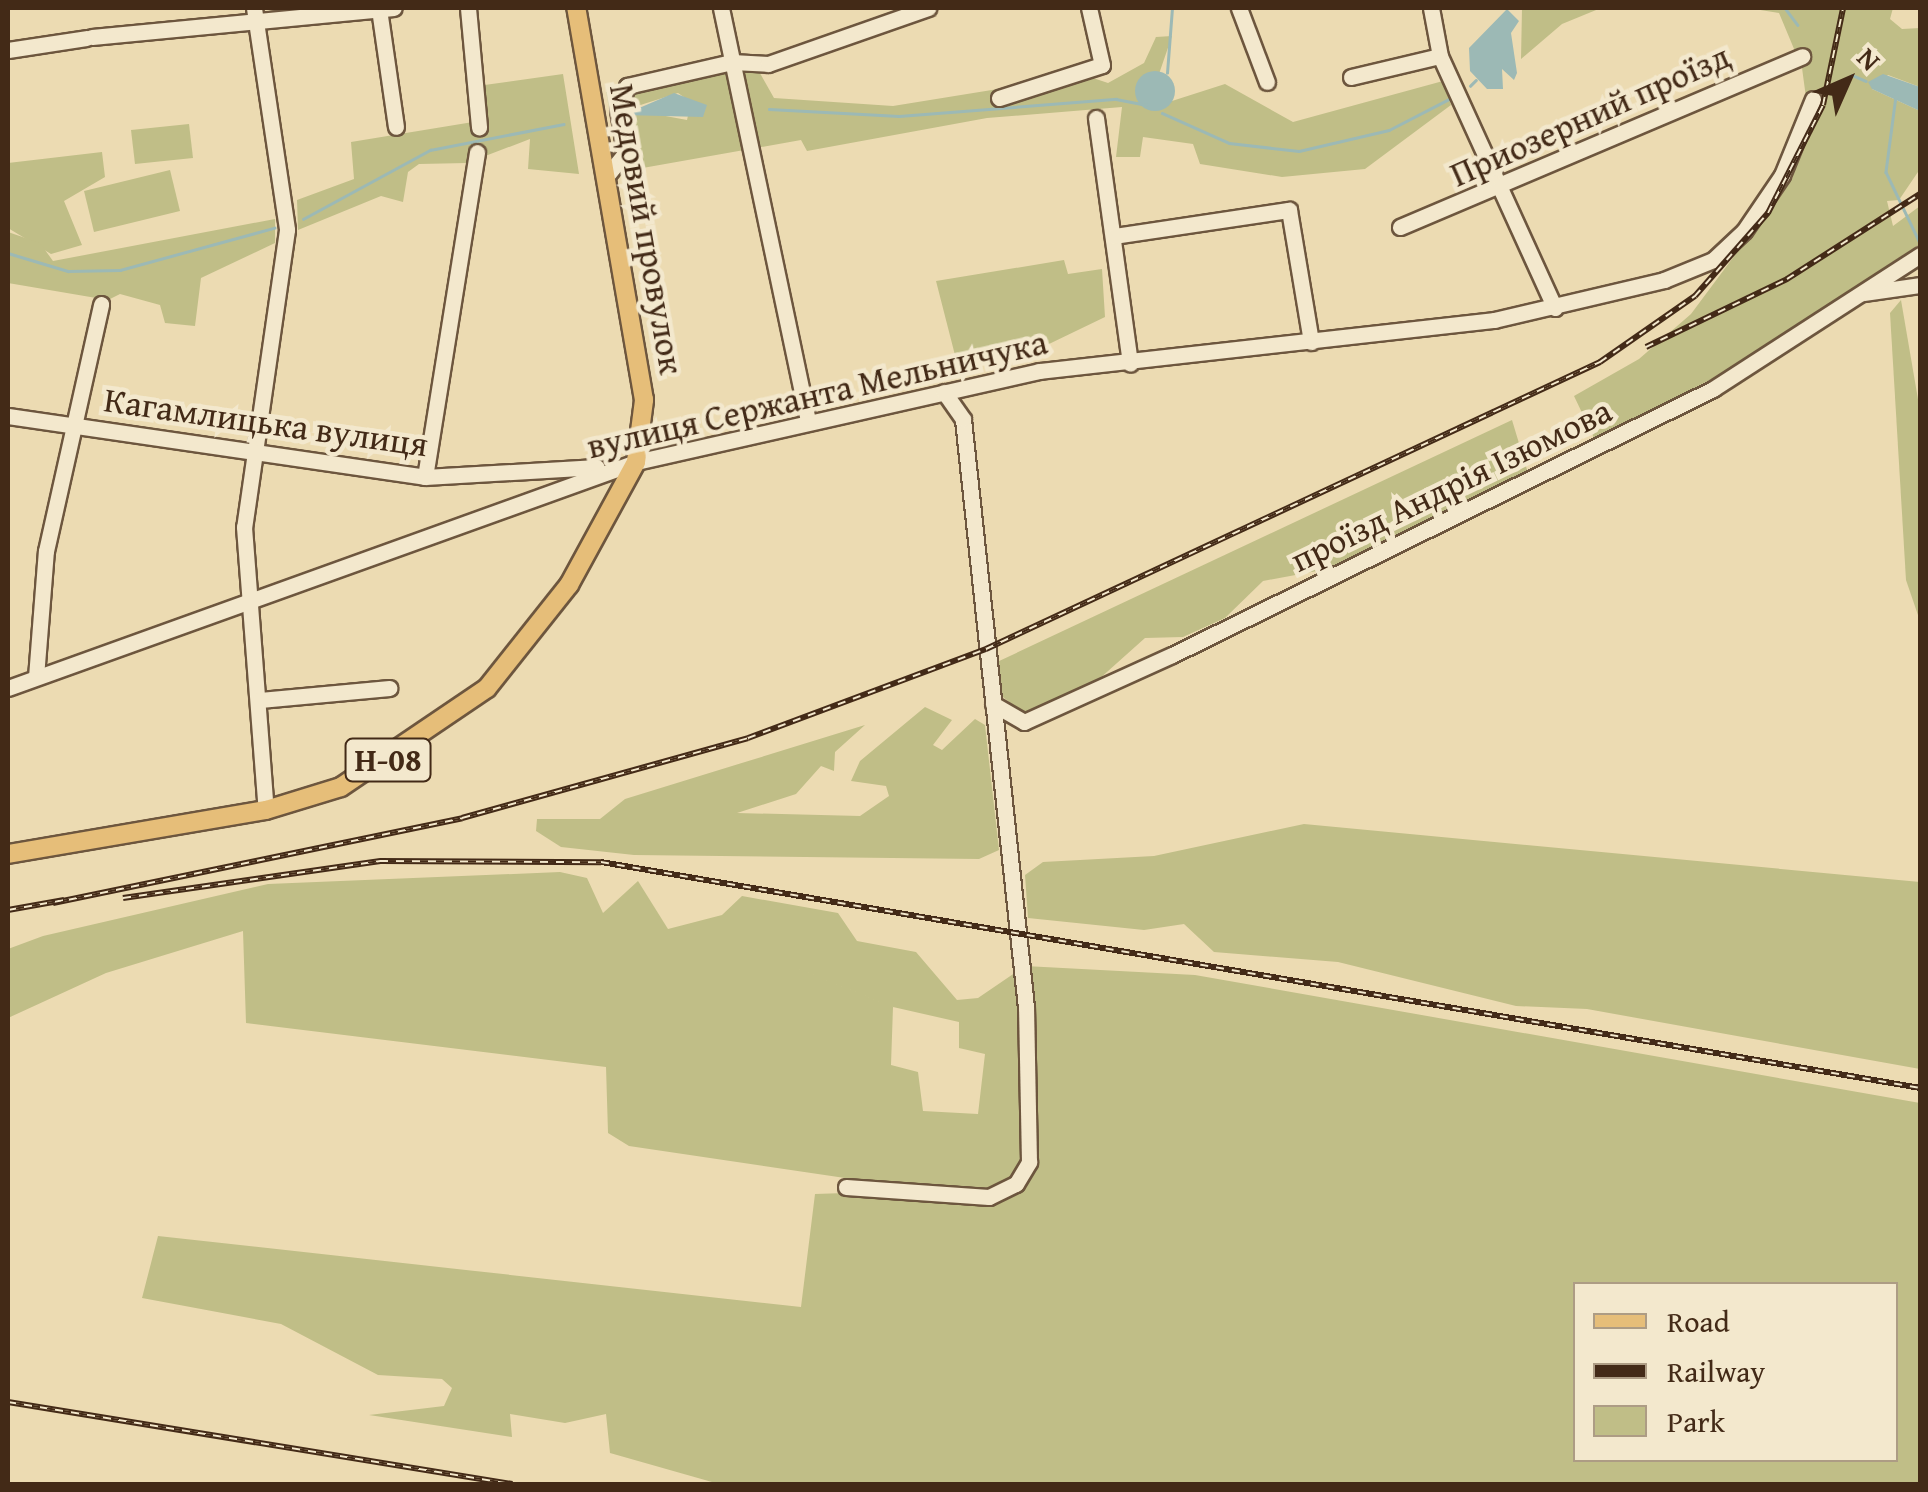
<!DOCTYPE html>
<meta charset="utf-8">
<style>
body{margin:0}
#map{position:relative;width:1928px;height:1492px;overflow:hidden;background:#ecdbb2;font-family:"Gentium Book Plus",serif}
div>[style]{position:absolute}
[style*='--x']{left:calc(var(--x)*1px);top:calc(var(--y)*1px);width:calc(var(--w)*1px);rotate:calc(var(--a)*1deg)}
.green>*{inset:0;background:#c0be87}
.water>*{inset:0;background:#9cb9b5}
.round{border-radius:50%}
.stream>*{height:2.5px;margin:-1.25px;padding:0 1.25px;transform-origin:1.25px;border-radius:1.25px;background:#9cb9b5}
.roads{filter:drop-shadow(2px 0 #6d563e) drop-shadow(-2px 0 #6d563e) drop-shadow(0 2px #6d563e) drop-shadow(0 -2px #6d563e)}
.minor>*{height:15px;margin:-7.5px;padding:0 7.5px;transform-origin:7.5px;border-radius:7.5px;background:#f3e8cd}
.major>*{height:18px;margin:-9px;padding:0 9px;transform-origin:9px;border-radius:9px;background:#e6be79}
.rail>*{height:6px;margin-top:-3px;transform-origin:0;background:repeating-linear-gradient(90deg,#f3e8cd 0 8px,#432a17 0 16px);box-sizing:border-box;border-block:2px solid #432a17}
span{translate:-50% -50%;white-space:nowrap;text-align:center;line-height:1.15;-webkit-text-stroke:9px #f3e8cd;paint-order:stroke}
.shield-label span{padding:2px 8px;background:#f3e8cd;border:2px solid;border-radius:8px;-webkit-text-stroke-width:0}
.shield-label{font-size:32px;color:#432a17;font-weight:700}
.street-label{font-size:35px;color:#432a17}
.frame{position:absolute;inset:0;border:10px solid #432a17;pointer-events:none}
.legend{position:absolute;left:1573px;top:1282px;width:325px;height:180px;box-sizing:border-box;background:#f3e8cd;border:2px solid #ad9c84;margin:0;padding:12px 18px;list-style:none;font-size:30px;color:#432a17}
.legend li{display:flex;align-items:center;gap:20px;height:50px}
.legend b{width:50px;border:2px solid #ad9c84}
.north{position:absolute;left:1798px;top:30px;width:100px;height:100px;-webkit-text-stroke:8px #f3e8cd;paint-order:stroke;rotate:45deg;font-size:28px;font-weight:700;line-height:40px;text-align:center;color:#432a17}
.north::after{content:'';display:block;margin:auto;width:35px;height:45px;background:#432a17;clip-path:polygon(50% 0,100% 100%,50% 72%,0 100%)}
</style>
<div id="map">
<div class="green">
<i style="clip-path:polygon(1522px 8px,1601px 8px,1562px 24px,1521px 59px)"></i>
<i style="clip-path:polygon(1748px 8px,1893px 8px,1890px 19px,1902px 29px,1920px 28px,1920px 87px,1888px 75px,1872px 89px,1920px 111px,1920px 169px,1899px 200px,1887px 201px,1893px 226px,1920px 206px,1920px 244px,1727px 371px,1595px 440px,1574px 396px,1639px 359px,1691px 314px,1793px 177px,1782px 164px,1807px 105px,1802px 68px,1779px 13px)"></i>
<i style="clip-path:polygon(evenodd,1172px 36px,1147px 109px,1225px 84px,1293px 122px,1443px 81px,1451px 105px,1365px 169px,1282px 177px,1200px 164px,1193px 144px,1143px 137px,1140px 157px,1116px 157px,1122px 107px,987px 118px,807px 151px,801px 140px,620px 172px,606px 92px,757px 68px,774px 98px,893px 106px,1084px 75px,1108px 83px,1144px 63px,1156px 37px,1172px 36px,678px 93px,691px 102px,687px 120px,628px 109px,678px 93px)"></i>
<i style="clip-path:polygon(563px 74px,579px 174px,528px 169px,530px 139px,467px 163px,419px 164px,408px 172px,403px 202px,381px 196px,298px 230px,297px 200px,354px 179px,351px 142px,473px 122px,470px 87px)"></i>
<i style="clip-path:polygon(189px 124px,193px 158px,135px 164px,131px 130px)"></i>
<i style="clip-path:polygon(102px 152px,105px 177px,64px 201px,82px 245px,51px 254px,8px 228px,8px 163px)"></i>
<i style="clip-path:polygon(170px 170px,180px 211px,94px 232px,84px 191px)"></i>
<i style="clip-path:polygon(275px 219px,275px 243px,201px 278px,195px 326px,165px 323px,160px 305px,120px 294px,108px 300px,8px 283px,8px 232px,40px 243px,53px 261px)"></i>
<i style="clip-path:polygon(1064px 260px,1068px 274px,1102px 269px,1105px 317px,1049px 344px,957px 363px,936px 281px)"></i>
<i style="clip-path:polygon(1901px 300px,1920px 411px,1920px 621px,1906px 580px,1890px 313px)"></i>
<i style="clip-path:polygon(1512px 420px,1528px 473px,1333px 568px,1263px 581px,1225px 618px,1183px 637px,1145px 638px,1098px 680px,1024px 714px,998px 693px,997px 662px)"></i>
<i style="clip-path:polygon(925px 707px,952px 720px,933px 745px,942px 750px,975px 719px,985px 725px,999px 850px,979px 859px,634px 855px,561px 847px,536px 831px,537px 819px,600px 819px,625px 799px,865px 725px,835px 752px,834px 771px,821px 766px,796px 794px,737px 813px,860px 816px,889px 796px,886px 786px,851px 781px,860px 761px)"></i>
<i style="clip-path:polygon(1304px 824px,1920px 882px,1920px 1069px,1587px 1009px,1516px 1006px,1338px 962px,1214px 952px,1184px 924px,1144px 930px,1028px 918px,1025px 875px,1043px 862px,1154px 856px)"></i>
<i style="clip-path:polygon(evenodd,560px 872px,587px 878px,603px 913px,638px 881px,668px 929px,722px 915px,742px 896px,838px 913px,857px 941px,916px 952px,957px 1000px,978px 998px,1025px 966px,1195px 975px,1920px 1103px,1920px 1484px,719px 1484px,610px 1453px,606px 1414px,565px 1423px,510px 1414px,512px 1437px,369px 1415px,444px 1406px,452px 1388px,442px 1379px,378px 1375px,281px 1324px,142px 1298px,158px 1236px,801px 1307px,815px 1194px,845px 1193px,845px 1178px,629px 1146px,608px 1133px,606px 1067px,246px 1023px,243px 931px,106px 973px,8px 1018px,8px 949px,43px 936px,268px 884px,560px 872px,893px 1007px,959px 1022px,959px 1048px,985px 1054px,978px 1114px,923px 1111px,918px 1072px,891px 1065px,893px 1007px,560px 872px,1576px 1284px,1896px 1284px,1896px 1460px,1576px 1460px,1576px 1284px)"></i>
</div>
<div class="water">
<i style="clip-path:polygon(1507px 9px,1519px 21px,1511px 33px,1517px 73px,1514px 80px,1502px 69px,1503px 89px,1487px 89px,1470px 71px,1469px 48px)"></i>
<i class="round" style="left:1135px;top:71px;width:40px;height:40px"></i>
<i style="clip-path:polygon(1883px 74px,1920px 87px,1920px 111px,1872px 89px,1868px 82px)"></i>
<i style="clip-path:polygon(674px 93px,707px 105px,703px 117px,623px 115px)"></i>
</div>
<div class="stream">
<i style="--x:1785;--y:8;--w:21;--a:53"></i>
<i style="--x:1167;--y:73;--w:65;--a:-85.6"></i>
<i style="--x:1852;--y:75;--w:15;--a:23"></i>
<i style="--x:1470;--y:86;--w:8;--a:-45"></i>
<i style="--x:1896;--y:96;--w:77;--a:97.5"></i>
<i style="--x:1886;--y:172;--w:79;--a:64.4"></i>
<i style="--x:769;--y:109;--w:130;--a:3.1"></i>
<i style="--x:899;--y:116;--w:218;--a:-4.5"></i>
<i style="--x:1116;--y:99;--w:31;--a:11"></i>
<i style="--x:1162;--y:113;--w:73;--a:24.1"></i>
<i style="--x:1229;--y:143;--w:70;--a:6.5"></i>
<i style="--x:1299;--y:151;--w:92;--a:-13.1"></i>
<i style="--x:1389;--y:130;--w:70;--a:-27.3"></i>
<i style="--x:303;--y:219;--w:145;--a:-28.5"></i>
<i style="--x:430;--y:150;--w:136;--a:-11"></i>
<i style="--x:8;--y:253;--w:63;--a:16.7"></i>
<i style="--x:68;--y:271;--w:52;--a:-1.1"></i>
<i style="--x:120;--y:270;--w:160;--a:-15.3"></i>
</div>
<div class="roads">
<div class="minor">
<i style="--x:254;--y:8;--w:224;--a:81.5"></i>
<i style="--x:287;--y:230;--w:300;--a:98.2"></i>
<i style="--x:244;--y:527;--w:284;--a:85.6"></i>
<i style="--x:468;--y:8;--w:120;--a:84.7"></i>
<i style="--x:721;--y:8;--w:421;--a:78.1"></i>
<i style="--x:1239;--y:8;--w:79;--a:69.3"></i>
<i style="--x:1431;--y:8;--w:49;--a:79.4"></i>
<i style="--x:1440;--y:56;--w:277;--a:65.5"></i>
<i style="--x:379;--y:9;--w:119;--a:81.8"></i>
<i style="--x:92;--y:37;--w:303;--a:-5.5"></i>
<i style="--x:8;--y:50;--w:79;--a:-8.7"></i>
<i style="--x:1351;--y:77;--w:91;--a:-13.3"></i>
<i style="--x:999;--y:98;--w:108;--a:-17.8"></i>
<i style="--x:1102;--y:65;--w:58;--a:-102.8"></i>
<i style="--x:1096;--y:118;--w:248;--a:82.1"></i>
<i style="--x:605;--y:178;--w:32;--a:-51"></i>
<i style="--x:625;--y:153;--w:44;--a:-99.2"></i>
<i style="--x:618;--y:110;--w:26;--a:-69"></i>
<i style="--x:627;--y:86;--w:108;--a:-12.9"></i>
<i style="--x:732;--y:62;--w:36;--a:3"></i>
<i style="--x:768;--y:64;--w:170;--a:-19.3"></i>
<i style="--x:1400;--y:227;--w:437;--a:-23"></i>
<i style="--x:1114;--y:236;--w:177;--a:-8.5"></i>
<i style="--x:1289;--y:210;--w:134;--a:80.5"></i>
<i style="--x:1864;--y:293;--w:57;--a:-8.1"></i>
<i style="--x:8;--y:416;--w:421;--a:8.3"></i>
<i style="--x:425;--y:477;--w:172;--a:-3.3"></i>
<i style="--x:425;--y:477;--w:329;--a:-80.9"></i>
<i style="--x:36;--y:677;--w:126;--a:-85.5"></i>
<i style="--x:46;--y:551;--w:253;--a:-77.4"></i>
<i style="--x:8;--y:688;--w:667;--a:-19.79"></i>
<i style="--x:636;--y:462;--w:413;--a:-12.7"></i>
<i style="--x:1039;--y:371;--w:458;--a:-6.4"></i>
<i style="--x:1494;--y:320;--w:175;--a:-13.2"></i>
<i style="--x:1664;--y:280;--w:53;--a:-22.2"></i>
<i style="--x:1713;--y:260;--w:42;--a:-43.1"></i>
<i style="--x:1744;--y:231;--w:68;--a:-55.8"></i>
<i style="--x:1782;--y:175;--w:82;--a:-67.8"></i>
<i style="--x:260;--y:700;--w:130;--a:-5.3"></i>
<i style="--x:993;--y:704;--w:36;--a:30"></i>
<i style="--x:1024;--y:722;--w:162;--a:-24.4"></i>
<i style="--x:1172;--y:655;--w:603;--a:-26.18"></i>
<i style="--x:1713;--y:389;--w:247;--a:-32.9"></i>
<i style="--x:846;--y:1187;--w:143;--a:4"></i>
<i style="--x:989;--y:1197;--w:30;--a:-26"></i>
<i style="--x:1016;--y:1184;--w:26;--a:-59"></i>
<i style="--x:1029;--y:1162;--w:155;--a:-91.1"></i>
<i style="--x:1026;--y:1007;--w:591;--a:-96.12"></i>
<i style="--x:963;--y:419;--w:33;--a:-125"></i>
</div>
<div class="major">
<i style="--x:8;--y:854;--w:262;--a:-9.7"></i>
<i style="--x:266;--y:810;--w:78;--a:-17"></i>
<i style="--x:341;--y:787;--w:176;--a:-34.1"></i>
<i style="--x:487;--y:688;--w:132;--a:-51.5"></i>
<i style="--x:569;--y:585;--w:140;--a:-61.4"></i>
<i style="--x:636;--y:462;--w:63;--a:-82.6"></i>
<i style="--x:644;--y:400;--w:398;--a:-99.8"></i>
</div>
</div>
<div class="rail">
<i style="--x:1646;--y:347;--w:157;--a:-25.7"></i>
<i style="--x:1787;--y:279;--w:158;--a:-32.6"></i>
<i style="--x:123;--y:898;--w:260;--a:-8.2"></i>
<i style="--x:380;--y:861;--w:221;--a:0.3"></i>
<i style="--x:601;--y:862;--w:1338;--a:9.72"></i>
<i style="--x:53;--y:903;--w:418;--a:-11.7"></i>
<i style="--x:462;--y:818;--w:297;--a:-15.6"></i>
<i style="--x:748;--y:738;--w:254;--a:-20.5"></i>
<i style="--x:986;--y:649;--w:678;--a:-25.05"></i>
<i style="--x:1600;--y:362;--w:116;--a:-34.8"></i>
<i style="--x:1695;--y:296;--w:111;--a:-48.7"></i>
<i style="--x:1768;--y:213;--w:121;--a:-63"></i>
<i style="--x:1823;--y:105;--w:99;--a:-78.3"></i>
<i style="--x:8;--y:910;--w:57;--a:-10.1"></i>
<i style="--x:8;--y:1402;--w:511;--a:9.24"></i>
</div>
<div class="shield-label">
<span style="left:388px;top:760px">Н-08</span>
</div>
<div class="street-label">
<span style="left:1590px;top:115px;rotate:-24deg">Приозерний проїзд</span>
<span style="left:647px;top:229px;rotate:80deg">Медовий провулок</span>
<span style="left:817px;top:394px;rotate:-13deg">вулиця Сержанта Мельничука</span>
<span style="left:266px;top:422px;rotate:8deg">Кагамлицька вулиця</span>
<span style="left:1451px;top:485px;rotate:-26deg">проїзд Андрія Ізюмова</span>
</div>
<div class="frame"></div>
<ul class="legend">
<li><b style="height:12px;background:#e6be79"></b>Road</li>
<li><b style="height:12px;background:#432a17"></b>Railway</li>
<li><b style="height:28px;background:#c0be87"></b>Park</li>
</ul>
<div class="north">N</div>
</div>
